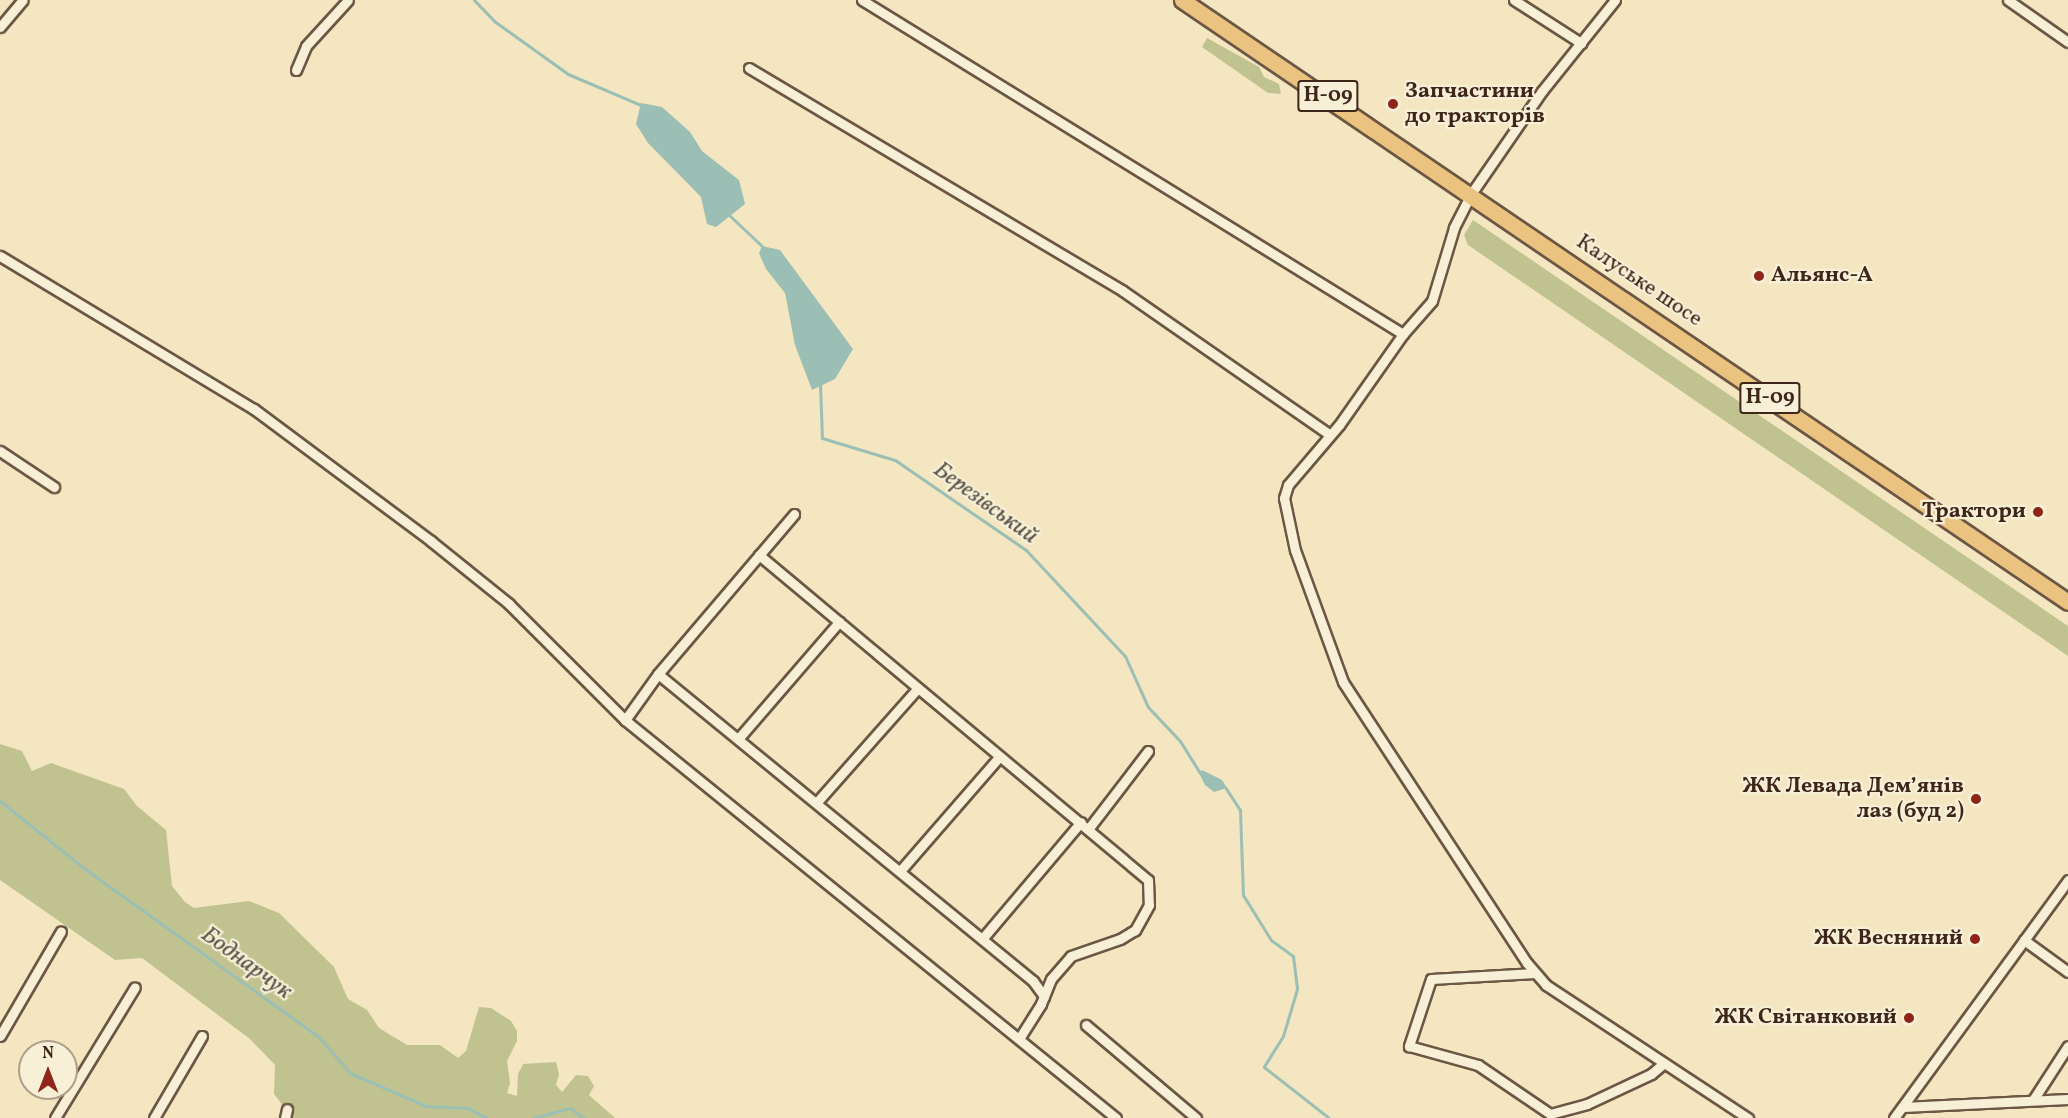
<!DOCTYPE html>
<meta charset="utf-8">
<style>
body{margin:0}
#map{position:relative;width:2068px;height:1118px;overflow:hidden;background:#f3e6c0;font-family:Vollkorn,serif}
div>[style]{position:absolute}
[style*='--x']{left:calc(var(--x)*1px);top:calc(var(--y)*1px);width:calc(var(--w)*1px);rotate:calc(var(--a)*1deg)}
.green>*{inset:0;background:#c0c38f}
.water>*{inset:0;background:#9bbfb4}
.stream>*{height:3px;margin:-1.5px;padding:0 1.5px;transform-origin:1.5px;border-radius:1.5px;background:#9bbfb4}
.roads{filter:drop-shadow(2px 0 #6c5644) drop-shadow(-2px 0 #6c5644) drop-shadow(0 2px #6c5644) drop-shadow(0 -2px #6c5644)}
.minor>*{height:9px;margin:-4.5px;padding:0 4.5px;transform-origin:4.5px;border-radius:4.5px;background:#f7efd6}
.primary>*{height:15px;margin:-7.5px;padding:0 7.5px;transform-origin:7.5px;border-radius:7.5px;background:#eac380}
.dots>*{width:16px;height:16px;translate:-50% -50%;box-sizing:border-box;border:3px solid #f7efd6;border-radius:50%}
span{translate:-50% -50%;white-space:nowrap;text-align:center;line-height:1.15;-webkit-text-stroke:4.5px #f7efd6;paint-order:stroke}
.shield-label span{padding:2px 4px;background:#f7efd6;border:2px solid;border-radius:4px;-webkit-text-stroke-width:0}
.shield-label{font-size:21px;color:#3f261b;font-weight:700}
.poi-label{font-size:22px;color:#3f261b;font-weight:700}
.left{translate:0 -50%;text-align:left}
.right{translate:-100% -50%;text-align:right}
.street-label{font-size:22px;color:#3f261b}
.water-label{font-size:24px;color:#5b5449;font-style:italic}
.north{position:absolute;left:18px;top:1040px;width:60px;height:60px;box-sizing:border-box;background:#f7efd6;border:2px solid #ad9f8b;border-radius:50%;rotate:0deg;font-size:16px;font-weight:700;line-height:24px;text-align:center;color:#3f261b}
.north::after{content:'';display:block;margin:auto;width:21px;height:27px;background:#8f2418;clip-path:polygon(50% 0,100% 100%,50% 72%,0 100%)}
</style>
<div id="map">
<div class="green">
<i style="clip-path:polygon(1207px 38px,1259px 67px,1264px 77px,1279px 84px,1281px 94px,1268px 93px,1202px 47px)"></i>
<i style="clip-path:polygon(1473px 220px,2068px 626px,2068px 656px,1468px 245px,1464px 235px)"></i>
<i style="clip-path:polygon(0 744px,22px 751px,32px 771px,51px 763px,124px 789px,137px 806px,166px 830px,172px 886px,185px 902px,194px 908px,249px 901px,279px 913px,334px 967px,348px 999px,367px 1010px,379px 1028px,407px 1045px,440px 1045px,458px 1058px,466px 1051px,479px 1007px,491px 1008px,511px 1021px,517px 1031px,517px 1041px,507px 1061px,510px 1083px,507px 1093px,517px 1096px,518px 1074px,523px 1064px,556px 1062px,559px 1074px,556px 1085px,562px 1092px,576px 1075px,588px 1076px,594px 1086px,589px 1095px,615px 1118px,282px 1118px,284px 1107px,274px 1094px,275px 1065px,250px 1039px,142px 958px,115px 960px,0 880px)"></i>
</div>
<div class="water">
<i style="clip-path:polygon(641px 103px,662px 107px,690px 132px,702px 151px,739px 180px,745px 204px,716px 227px,707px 224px,701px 197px,648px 143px,636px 124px)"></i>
<i style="clip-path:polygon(762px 246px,780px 250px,853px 349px,835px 379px,812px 390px,795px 345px,785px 293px,766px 269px,759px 253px)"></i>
<i style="clip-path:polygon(1202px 770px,1222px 780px,1227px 788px,1214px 792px,1205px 785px,1199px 773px)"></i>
</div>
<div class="stream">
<i style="--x:474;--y:0;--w:29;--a:46"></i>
<i style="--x:494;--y:21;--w:91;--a:35.6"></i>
<i style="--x:568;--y:74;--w:82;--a:23.1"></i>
<i style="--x:729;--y:215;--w:47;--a:43.3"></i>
<i style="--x:820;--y:384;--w:54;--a:87.9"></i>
<i style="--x:822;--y:438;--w:76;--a:16.8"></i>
<i style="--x:895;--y:460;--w:159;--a:34.5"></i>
<i style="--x:1026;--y:550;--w:145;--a:47"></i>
<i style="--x:1125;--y:656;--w:56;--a:65.7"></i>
<i style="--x:1148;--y:707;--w:47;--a:46.7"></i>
<i style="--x:1180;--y:741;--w:38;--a:58"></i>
<i style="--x:1225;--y:787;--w:27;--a:57"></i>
<i style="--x:1240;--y:810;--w:85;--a:88"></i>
<i style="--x:1243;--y:895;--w:53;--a:58.1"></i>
<i style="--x:1271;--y:940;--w:27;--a:36"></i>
<i style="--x:1293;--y:956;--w:33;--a:83"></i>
<i style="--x:1297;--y:989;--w:49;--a:106.6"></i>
<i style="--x:1283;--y:1036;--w:36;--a:122"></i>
<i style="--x:1264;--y:1067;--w:83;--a:38.1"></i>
<i style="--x:0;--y:801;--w:109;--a:38.7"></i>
<i style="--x:85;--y:869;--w:288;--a:35.7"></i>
<i style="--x:319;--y:1037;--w:48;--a:49.3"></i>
<i style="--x:350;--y:1073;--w:83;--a:23.5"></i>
<i style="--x:426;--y:1106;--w:42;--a:2.7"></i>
<i style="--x:468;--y:1108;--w:21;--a:29"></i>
<i style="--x:533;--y:1118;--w:38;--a:-15"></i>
<i style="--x:570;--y:1108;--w:17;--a:36"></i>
</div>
<div class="roads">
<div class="minor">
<i style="--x:862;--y:0;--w:636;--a:31.69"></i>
<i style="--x:1514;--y:0;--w:80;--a:32.7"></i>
<i style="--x:1615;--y:0;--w:117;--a:128.7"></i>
<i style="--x:1542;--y:91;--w:125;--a:124.6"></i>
<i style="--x:1471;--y:194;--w:38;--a:117"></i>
<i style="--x:1454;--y:228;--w:76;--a:106.8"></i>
<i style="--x:1432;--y:301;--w:44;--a:131.3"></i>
<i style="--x:1403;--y:334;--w:111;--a:125.1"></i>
<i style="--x:1339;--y:425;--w:79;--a:130.4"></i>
<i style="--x:1288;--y:485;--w:14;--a:107"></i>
<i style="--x:1284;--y:498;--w:53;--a:78.1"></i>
<i style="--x:1295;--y:550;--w:140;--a:70"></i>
<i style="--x:1343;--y:682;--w:336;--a:56.8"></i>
<i style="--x:1527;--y:963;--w:29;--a:49"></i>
<i style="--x:1546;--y:985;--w:242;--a:33.4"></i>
<i style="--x:2008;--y:0;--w:73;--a:35"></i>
<i style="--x:0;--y:27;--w:35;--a:-50"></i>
<i style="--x:749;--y:68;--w:435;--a:30.8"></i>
<i style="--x:1123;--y:291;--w:252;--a:34.8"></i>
<i style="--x:296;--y:70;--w:26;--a:-67"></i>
<i style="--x:306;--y:46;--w:62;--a:-47.6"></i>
<i style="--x:0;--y:256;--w:297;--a:31.1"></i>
<i style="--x:254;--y:409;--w:221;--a:36.7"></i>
<i style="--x:431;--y:541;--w:100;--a:38.9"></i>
<i style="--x:509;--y:604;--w:164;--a:45"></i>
<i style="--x:625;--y:720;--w:632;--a:39.03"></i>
<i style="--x:0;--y:451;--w:65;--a:33.7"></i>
<i style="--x:759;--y:555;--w:507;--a:39.88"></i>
<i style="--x:1148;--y:880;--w:25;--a:88"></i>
<i style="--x:1149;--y:905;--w:29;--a:119"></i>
<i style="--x:1135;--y:930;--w:17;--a:149"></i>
<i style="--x:1120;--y:939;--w:52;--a:160.9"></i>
<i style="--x:1071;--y:956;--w:30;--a:131"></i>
<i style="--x:1051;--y:979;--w:27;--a:112"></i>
<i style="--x:1041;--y:1004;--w:41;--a:122.2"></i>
<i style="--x:658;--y:674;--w:485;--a:39.3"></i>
<i style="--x:1033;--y:981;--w:19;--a:54"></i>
<i style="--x:625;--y:720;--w:57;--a:-54.3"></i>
<i style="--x:658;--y:674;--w:210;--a:-49.6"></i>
<i style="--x:738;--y:739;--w:155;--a:-49.2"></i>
<i style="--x:817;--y:802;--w:152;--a:-48.5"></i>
<i style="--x:1089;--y:828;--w:97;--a:-52.5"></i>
<i style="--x:900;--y:871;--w:152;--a:-49"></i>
<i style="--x:982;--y:939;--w:153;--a:-49.8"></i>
<i style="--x:2024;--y:940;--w:54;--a:36"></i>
<i style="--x:1535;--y:973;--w:104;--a:176.7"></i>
<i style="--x:1431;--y:979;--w:71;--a:108.2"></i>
<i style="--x:1409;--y:1046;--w:72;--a:15.4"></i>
<i style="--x:1478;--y:1065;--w:87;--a:34.2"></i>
<i style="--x:1550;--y:1114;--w:38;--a:-15"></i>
<i style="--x:1587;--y:1104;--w:71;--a:-25.1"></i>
<i style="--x:1651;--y:1074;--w:16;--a:-40"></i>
<i style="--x:1086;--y:1025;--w:144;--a:40.2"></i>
<i style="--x:0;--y:1036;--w:121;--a:-59.8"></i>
<i style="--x:2033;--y:1100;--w:64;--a:-57.1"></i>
<i style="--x:1903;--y:1107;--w:165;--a:-2.8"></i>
<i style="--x:55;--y:1118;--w:153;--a:-58.6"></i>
<i style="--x:154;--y:1118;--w:95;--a:-59.7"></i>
<i style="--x:285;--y:1118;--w:9;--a:-77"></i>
<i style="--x:1894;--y:1118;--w:295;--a:-53.8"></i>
</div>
<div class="primary">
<i style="--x:1182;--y:0;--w:1071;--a:34.19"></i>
</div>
</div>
<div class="dots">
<i style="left:1393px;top:104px;background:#8f2418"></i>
<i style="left:1759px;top:276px;background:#8f2418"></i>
<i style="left:2038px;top:512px;background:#8f2418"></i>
<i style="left:1976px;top:799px;background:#8f2418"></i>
<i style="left:1975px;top:939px;background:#8f2418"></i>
<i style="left:1909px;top:1018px;background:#8f2418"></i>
</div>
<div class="shield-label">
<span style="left:1328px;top:96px">Н-09</span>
<span style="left:1770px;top:398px">Н-09</span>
</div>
<div class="poi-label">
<span class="left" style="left:1405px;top:104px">Запчастини<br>до тракторів</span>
<span class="left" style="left:1771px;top:276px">Альянс-А</span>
<span class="right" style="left:2026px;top:512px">Трактори</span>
<span class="right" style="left:1964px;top:799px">ЖК Левада Дем’янів<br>лаз (буд 2)</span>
<span class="right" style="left:1963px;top:939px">ЖК Весняний</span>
<span class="right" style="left:1897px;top:1018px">ЖК Світанковий</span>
</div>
<div class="street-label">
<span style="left:1639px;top:281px;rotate:34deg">Калуське шосе</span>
</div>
<div class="water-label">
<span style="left:985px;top:504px;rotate:36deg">Березівський</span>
<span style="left:246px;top:964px;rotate:36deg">Боднарчук</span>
</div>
<div class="north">N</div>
</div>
